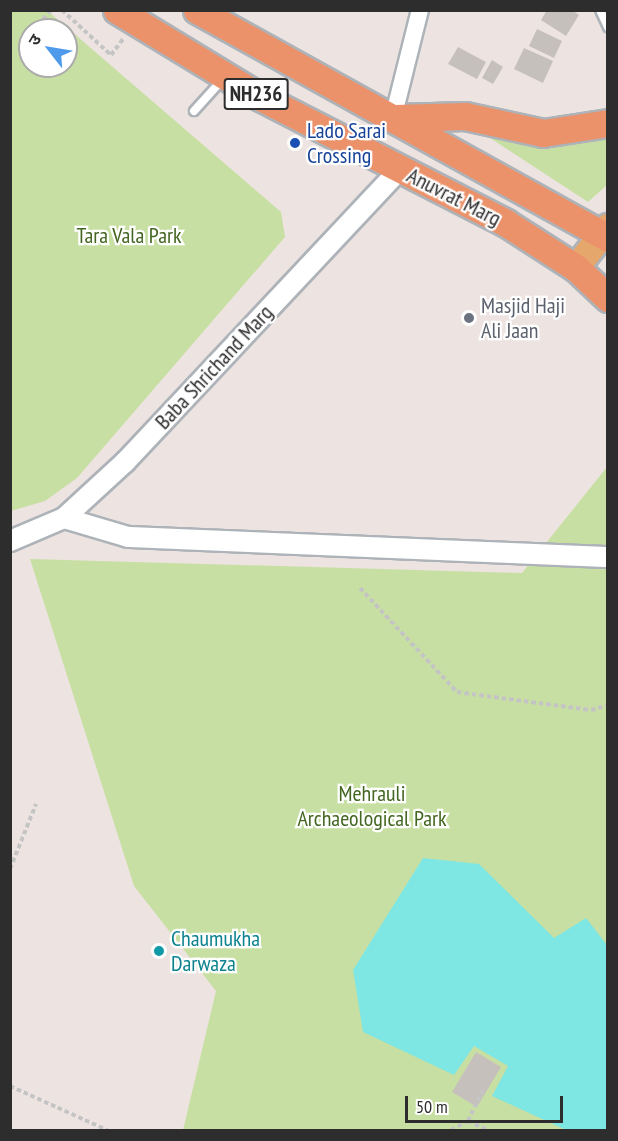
<!DOCTYPE html>
<meta charset="utf-8">
<style>
body{margin:0}
#map{position:relative;width:618px;height:1141px;overflow:hidden;background:#ede4e1;font-family:"PT Sans Narrow","Noto Sans Devanagari",sans-serif}
div>[style]{position:absolute}
[style*='--x']{left:calc(var(--x)*1px);top:calc(var(--y)*1px);width:calc(var(--w)*1px);rotate:calc(var(--a)*1deg)}
.green>*{inset:0;background:#c8dfa3}
.water>*{inset:0;background:#7ee6e3}
.building>*{inset:0;background:#c6c0bc}
.path>*{height:4px;margin-top:-2px;transform-origin:0;background:repeating-linear-gradient(90deg,#c4c4c4 0 4.5px,transparent 0 7.5px)}
.roads{filter:drop-shadow(2px 0 #adb3b8) drop-shadow(-2px 0 #adb3b8) drop-shadow(0 2px #adb3b8) drop-shadow(0 -2px #adb3b8)}
.service>*{height:8px;margin:-4px;padding:0 4px;transform-origin:4px;border-radius:4px;background:#fff}
.minor>*{height:16px;margin:-8px;padding:0 8px;transform-origin:8px;border-radius:8px;background:#fff}
.tertiary>*{height:20px;margin:-10px;padding:0 10px;transform-origin:10px;border-radius:10px;background:#fff}
.primary>*{height:26px;margin:-13px;padding:0 13px;transform-origin:13px;border-radius:13px;background:#e6a76d}
.trunk>*{height:27px;margin:-13.5px;padding:0 13.5px;transform-origin:13.5px;border-radius:13.5px;background:#ec926a}
.dots>*{width:16px;height:16px;translate:-50% -50%;box-sizing:border-box;border:3px solid #fff;border-radius:50%}
span{translate:-50% -50%;white-space:nowrap;text-align:center;line-height:1.15;-webkit-text-stroke:4.5px #fff;paint-order:stroke}
.shield-label span{padding:2px 4px;background:#fff;border:2px solid;border-radius:4px;-webkit-text-stroke-width:0}
.shield-label{font-size:21px;color:#2d2d2d;font-weight:700}
.transit-label{font-size:22px;color:#164399}
.left{translate:0 -50%;text-align:left}
.street-label{font-size:22px;color:#2d2d2d}
.park-label{font-size:22px;color:#436621}
.worship-label{font-size:22px;color:#5b616d}
.culture-label{font-size:22px;color:#0d838f}
.frame{position:absolute;inset:0;border:12px solid #2d2d2d;pointer-events:none}
.north{position:absolute;left:18px;top:18px;width:60px;height:60px;box-sizing:border-box;background:#fff;border:2px solid #ababab;border-radius:50%;rotate:301deg;font-size:16px;font-weight:700;line-height:24px;text-align:center;color:#2d2d2d}
.north::after{content:'';display:block;margin:auto;width:21px;height:27px;background:#509aeb;clip-path:polygon(50% 0,100% 100%,50% 72%,0 100%)}
.scale{position:absolute;left:405px;top:1096px;width:158px;height:27px;box-sizing:border-box;border:3px solid #2d2d2d;border-top:0;padding-left:8px;font-size:18px;line-height:21px;white-space:nowrap;color:#2d2d2d;-webkit-text-stroke:4px #fff;paint-order:stroke}
</style>
<div id="map">
<div class="green">
<i style="clip-path:polygon(evenodd,11px 10px,49px 12px,281px 212px,285px 237px,77px 478px,45px 501px,11px 511px,11px 10px,30px 30px,66px 30px,66px 66px,30px 66px,30px 30px)"></i>
<i style="clip-path:polygon(487px 136px,548px 149px,607px 136px,607px 185px,588px 202px)"></i>
<i style="clip-path:polygon(607px 467px,607px 1130px,183px 1130px,216px 991px,134px 886px,30px 559px,522px 573px)"></i>
</div>
<div class="water">
<i style="clip-path:polygon(423px 858px,479px 864px,554px 938px,586px 918px,607px 945px,607px 1130px,566px 1130px,492px 1096px,508px 1066px,474px 1046px,454px 1075px,363px 1032px,353px 970px)"></i>
</div>
<div class="building">
<i style="clip-path:polygon(547px 10px,572px 10px,579px 15px,566px 36px,541px 20px)"></i>
<i style="clip-path:polygon(537px 29px,562px 41px,554px 58px,529px 46px)"></i>
<i style="clip-path:polygon(458px 47px,486px 62px,477px 79px,448px 64px)"></i>
<i style="clip-path:polygon(524px 48px,553px 61px,543px 83px,514px 69px)"></i>
<i style="clip-path:polygon(492px 60px,503px 67px,493px 84px,482px 78px)"></i>
<i style="clip-path:polygon(476px 1052px,501px 1067px,477px 1107px,452px 1092px)"></i>
</div>
<div class="path">
<i style="--x:62;--y:10;--w:67;--a:42.6"></i>
<i style="--x:111;--y:55;--w:20;--a:-53"></i>
<i style="--x:38;--y:25;--w:20;--a:-49"></i>
<i style="--x:360;--y:588;--w:142;--a:47"></i>
<i style="--x:457;--y:692;--w:135;--a:7.7"></i>
<i style="--x:591;--y:710;--w:18;--a:-16"></i>
<i style="--x:10;--y:869;--w:70;--a:-68.2"></i>
<i style="--x:10;--y:1086;--w:107;--a:24.4"></i>
<i style="--x:468;--y:1121;--w:21;--a:25"></i>
<i style="--x:451;--y:1130;--w:19;--a:-28"></i>
<i style="--x:468;--y:1121;--w:38;--a:-65"></i>
</div>
<div class="roads">
<div class="service">
<i style="--x:600;--y:10;--w:19;--a:65"></i>
<i style="--x:194;--y:111;--w:43;--a:-47.8"></i>
</div>
<div class="minor">
<i style="--x:393;--y:118;--w:111;--a:-76"></i>
</div>
<div class="tertiary">
<i style="--x:64;--y:518;--w:67;--a:16.5"></i>
<i style="--x:128;--y:537;--w:480;--a:2.4"></i>
<i style="--x:10;--y:541;--w:59;--a:-23.1"></i>
<i style="--x:64;--y:518;--w:83;--a:-42.6"></i>
<i style="--x:125;--y:462;--w:402;--a:-46.8"></i>
</div>
<div class="primary">
<i style="--x:576;--y:268;--w:52;--a:-52"></i>
</div>
<div class="trunk">
<i style="--x:117;--y:10;--w:167;--a:31.3"></i>
<i style="--x:260;--y:97;--w:276;--a:27.1"></i>
<i style="--x:506;--y:223;--w:83;--a:32.7"></i>
<i style="--x:576;--y:268;--w:44;--a:43.2"></i>
<i style="--x:197;--y:10;--w:470;--a:29"></i>
<i style="--x:395;--y:118;--w:70;--a:-1.6"></i>
<i style="--x:465;--y:116;--w:80;--a:12.3"></i>
<i style="--x:543;--y:133;--w:66;--a:-8.7"></i>
</div>
</div>
<div class="dots">
<i style="left:295px;top:143px;background:#1a4fb4"></i>
<i style="left:469px;top:318px;background:#6b7280"></i>
<i style="left:159px;top:951px;background:#0f9aa8"></i>
</div>
<div class="shield-label">
<span style="left:256px;top:94px">NH236</span>
</div>
<div class="transit-label">
<span class="left" style="left:307px;top:143px">Lado Sarai<br>Crossing</span>
</div>
<div class="street-label">
<span style="left:454px;top:197px;rotate:27deg">Anuvrat Marg</span>
<span style="left:214px;top:367px;rotate:-47deg">Baba Shrichand Marg</span>
</div>
<div class="park-label">
<span style="left:129px;top:236px">Tara Vala Park</span>
<span style="left:372px;top:806px">Mehrauli<br>Archaeological Park</span>
</div>
<div class="worship-label">
<span class="left" style="left:481px;top:318px">Masjid Haji<br>Ali Jaan</span>
</div>
<div class="culture-label">
<span class="left" style="left:171px;top:951px">Chaumukha<br>Darwaza</span>
</div>
<div class="frame"></div>
<div class="north">उ</div>
<div class="scale">50 m</div>
</div>
